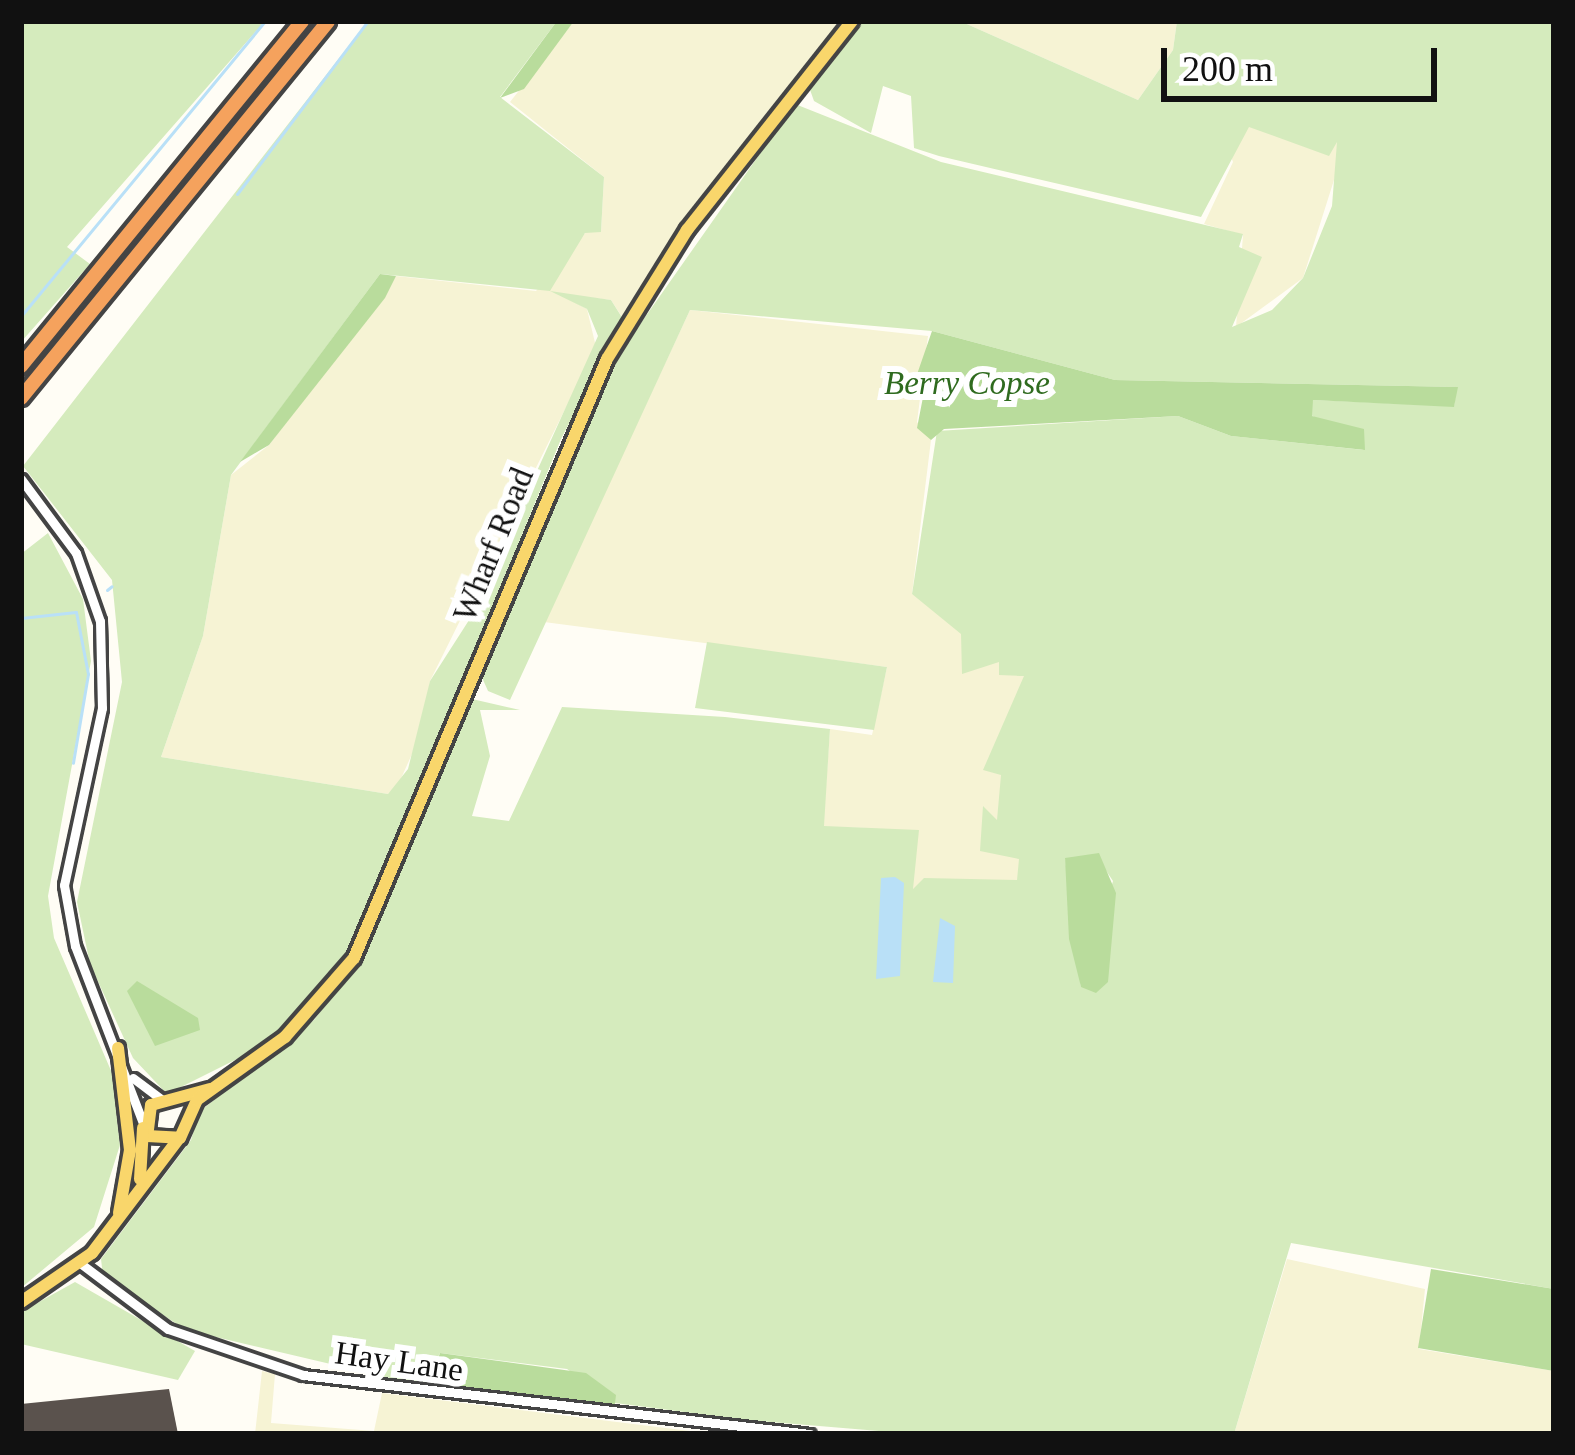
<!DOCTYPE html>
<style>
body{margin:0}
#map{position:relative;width:1575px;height:1455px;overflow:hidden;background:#fffdf5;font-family:"Times New Roman",serif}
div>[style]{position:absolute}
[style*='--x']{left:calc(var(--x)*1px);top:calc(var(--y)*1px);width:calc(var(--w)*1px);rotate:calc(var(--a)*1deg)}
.farmland>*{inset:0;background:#f6f3d4}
.green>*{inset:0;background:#d5ebbd}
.forest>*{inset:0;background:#b9dc9c}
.water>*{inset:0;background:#b9e0f7}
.stream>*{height:3px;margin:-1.5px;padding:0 1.5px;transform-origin:1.5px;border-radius:1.5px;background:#b9e0f7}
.building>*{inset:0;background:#5a524d}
.roads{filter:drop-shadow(3px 0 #444) drop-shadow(-3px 0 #444) drop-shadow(0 3px #444) drop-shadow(0 -3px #444)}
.minor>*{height:9px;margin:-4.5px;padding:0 4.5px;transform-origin:4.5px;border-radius:4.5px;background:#fff}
.major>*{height:12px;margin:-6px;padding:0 6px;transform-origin:6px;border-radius:6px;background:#f9d66b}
.highway>*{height:14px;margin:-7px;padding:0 7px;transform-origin:7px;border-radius:7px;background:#f5a25d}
span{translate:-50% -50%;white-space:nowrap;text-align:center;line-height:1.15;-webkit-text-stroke:12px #fff;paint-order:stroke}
.park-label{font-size:33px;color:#2f6b1f;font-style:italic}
.street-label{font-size:33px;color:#111}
.frame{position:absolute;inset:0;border:24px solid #111;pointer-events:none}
.scale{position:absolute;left:1161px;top:48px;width:276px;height:54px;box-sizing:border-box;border:6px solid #111;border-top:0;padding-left:15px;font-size:36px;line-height:42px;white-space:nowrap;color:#111;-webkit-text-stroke:9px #fff;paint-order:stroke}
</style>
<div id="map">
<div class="farmland">
<i style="clip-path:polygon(574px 21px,844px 21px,624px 320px,611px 300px,559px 294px,587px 309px,596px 347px,430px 681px,425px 725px,399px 783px,388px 794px,161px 757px,203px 636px,231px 475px,269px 445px,396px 276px,536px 291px,586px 232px,601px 232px,604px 177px,510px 102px)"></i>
<i style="clip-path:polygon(960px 21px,1177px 21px,1173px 50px,1138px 100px)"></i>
<i style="clip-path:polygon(1200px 75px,1337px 140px,1340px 161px,1303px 278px,1236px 327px,1243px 235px,1204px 224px,1233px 162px)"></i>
<i style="clip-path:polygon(690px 310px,928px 336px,917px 422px,931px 440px,912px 594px,1000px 635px,1025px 675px,1018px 1030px,867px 828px,823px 827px,830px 729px,872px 735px,887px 667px,544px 622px)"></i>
<i style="clip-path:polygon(1287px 1259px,1425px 1289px,1419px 1349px,1554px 1371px,1554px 1434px,1234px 1434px)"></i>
<i style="clip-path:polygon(262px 1371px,275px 1374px,271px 1423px,374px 1431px,382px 1393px,714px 1434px,255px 1434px)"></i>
</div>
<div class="green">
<i style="clip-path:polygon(21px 21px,265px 21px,67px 247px,90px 264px,21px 342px)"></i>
<i style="clip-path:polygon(evenodd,368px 21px,557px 21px,500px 97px,604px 177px,601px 232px,585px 233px,550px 291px,611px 300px,623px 319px,561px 439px,357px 941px,265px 1045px,167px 1094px,133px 1058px,90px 964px,77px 902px,122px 682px,112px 580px,23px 466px,368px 21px,380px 274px,550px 291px,587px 309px,598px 336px,471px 617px,430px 681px,408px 769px,388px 794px,161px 757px,203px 636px,231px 475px,380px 274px)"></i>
<i style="clip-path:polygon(evenodd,861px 21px,960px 21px,1138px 100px,1173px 50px,1177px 21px,1554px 21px,1554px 1289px,1291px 1243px,1234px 1434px,915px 1434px,746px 1420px,615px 1403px,567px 1369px,440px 1353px,424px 1386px,186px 1330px,103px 1276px,101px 1259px,191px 1140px,199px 1112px,314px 1020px,360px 960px,472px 699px,520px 710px,480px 710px,490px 756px,472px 816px,509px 821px,562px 707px,725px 717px,830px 729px,824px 826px,919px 830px,913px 889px,924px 878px,1017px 880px,1019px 859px,980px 851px,983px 806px,997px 820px,1001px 775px,983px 770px,1024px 676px,999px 675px,999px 662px,962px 674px,961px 634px,912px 594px,937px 431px,1178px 416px,1231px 436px,1364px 450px,1308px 413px,1313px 400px,1454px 406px,1457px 387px,1115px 380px,932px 331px,690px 310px,510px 700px,488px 691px,480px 673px,610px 367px,795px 104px,941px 162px,1243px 234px,1239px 247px,1262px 257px,1232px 327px,1272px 310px,1303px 278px,1332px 206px,1337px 142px,1329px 156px,1249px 127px,1201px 217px,939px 156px,914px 148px,911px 96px,883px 86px,871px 133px,814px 101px,809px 87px,861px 21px,1065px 858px,1101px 863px,1113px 881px,1081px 987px,1065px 858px)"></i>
<i style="clip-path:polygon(48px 533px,83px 599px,91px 661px,48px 896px,54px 938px,112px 1073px,120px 1145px,94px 1227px,21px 1288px,21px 554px)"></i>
<i style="clip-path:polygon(707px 642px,887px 667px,874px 730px,695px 708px)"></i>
<i style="clip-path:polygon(75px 1282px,195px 1351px,178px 1380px,21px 1344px,21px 1312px)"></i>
</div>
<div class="forest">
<i style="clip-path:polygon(557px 21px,574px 21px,524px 89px,500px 98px)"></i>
<i style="clip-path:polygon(380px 274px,396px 276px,385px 298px,269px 445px,240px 462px)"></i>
<i style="clip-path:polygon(932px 331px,1115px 380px,1458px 387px,1454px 407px,1313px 400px,1312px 416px,1364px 429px,1365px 450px,1231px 436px,1178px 416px,944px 429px,931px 440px,917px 428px,924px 392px,914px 383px)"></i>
<i style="clip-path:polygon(1099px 853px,1116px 893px,1108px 982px,1096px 993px,1081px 987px,1069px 939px,1065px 858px)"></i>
<i style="clip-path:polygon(137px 981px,198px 1018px,200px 1030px,155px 1046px,127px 991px)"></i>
<i style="clip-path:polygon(1431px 1269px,1554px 1289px,1554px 1371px,1418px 1348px)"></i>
<i style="clip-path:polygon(440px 1353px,586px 1373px,616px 1395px,614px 1411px,428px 1387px)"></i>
</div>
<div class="water">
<i style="clip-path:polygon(895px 877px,904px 883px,900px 976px,876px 979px,881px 878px)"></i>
<i style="clip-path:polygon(940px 918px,955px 926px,953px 983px,933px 982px)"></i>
</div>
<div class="stream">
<i style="--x:237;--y:194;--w:217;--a:-52.9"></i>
<i style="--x:21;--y:316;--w:383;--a:-50.4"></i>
<i style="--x:107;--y:590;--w:6;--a:-39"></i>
<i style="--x:21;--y:618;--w:55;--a:-6.2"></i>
<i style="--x:76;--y:612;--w:63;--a:79"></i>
<i style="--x:88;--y:674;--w:90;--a:99.6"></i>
</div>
<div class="building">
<i style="clip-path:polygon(169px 1389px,178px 1434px,21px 1434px,21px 1404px)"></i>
</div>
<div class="roads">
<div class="minor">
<i style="--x:21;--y:479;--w:92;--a:53.4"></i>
<i style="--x:76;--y:553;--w:72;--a:70.6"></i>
<i style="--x:100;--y:621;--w:87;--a:88.7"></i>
<i style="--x:102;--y:708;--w:181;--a:102.1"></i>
<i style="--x:64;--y:885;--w:62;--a:79.8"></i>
<i style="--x:75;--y:946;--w:190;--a:69"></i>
<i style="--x:133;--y:1078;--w:36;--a:37"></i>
<i style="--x:80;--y:1263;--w:110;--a:36.9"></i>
<i style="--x:168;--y:1329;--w:143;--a:18.8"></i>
<i style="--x:303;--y:1375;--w:510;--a:6.64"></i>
</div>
<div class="major">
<i style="--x:118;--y:1048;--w:103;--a:83.3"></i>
<i style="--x:130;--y:1150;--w:64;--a:99.9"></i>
<i style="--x:210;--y:1089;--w:61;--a:164.8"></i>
<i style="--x:151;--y:1105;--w:31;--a:97"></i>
<i style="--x:147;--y:1136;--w:33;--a:3"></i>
<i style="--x:180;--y:1138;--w:42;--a:-65.9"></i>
<i style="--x:197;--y:1100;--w:108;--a:-35.6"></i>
<i style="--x:285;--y:1037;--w:105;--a:-48.9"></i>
<i style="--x:354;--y:958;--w:650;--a:-67.1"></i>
<i style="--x:607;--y:359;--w:152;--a:-58.2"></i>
<i style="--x:687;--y:230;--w:266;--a:-51.7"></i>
<i style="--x:140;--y:1179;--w:51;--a:-86.6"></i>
<i style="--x:21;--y:1302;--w:86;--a:-34.6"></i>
<i style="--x:92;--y:1253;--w:141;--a:-52.8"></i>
</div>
<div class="highway">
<i style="--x:21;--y:366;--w:445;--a:-50.8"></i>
<i style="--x:21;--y:398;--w:486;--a:-50.8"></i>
</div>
</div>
<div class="park-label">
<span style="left:967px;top:384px">Berry Copse</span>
</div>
<div class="street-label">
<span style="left:494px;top:545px;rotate:-68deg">Wharf Road</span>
<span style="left:399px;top:1362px;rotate:8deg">Hay Lane</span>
</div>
<div class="frame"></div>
<div class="scale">200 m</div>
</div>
